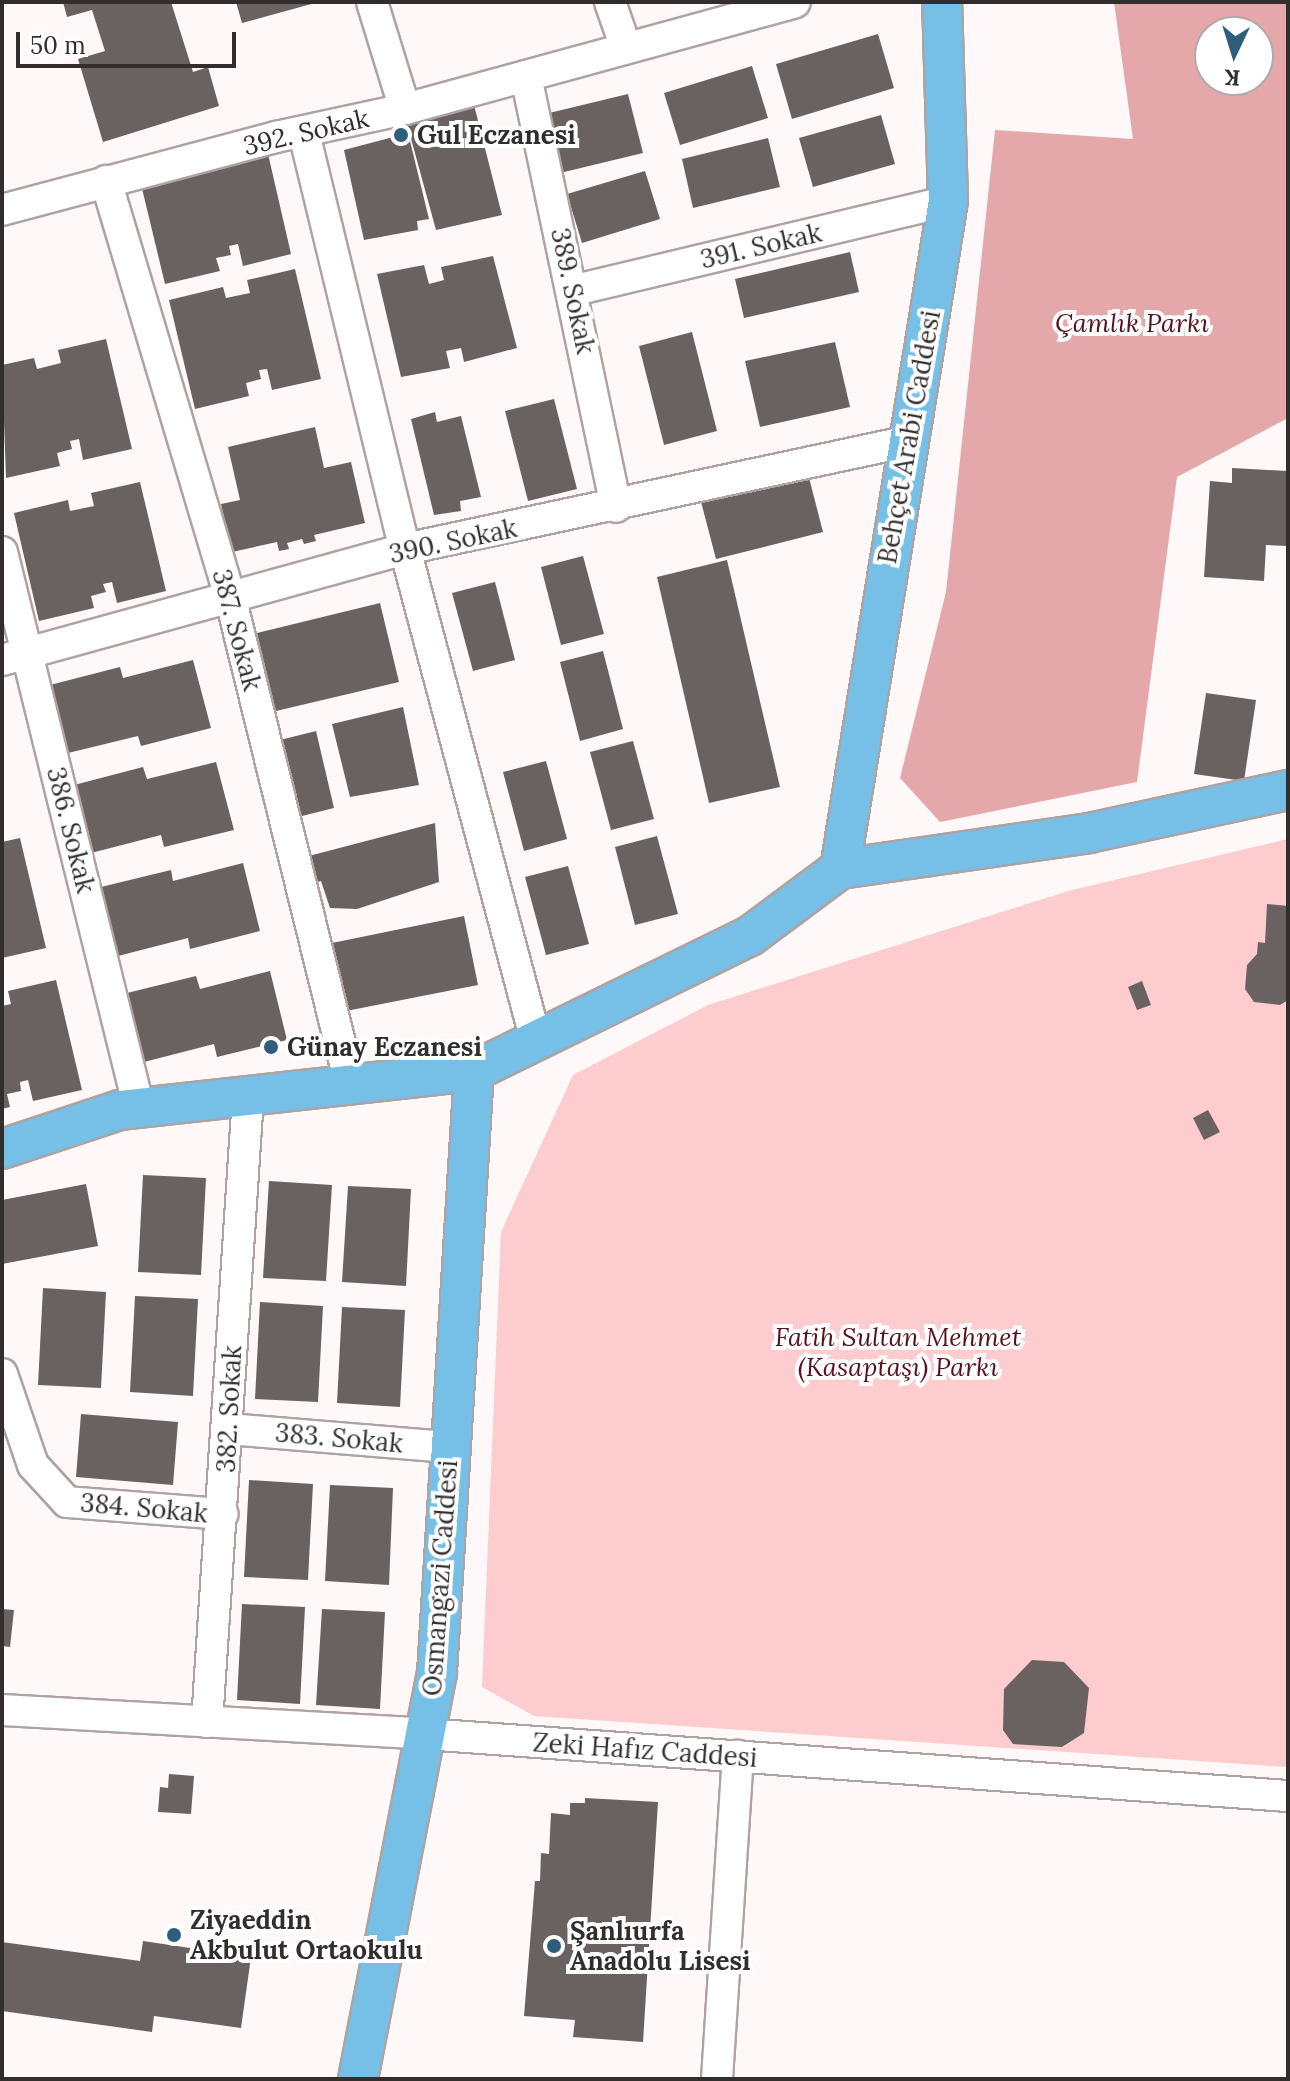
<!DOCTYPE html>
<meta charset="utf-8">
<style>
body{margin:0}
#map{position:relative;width:1290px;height:2081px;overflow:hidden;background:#fff8f8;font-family:Lora,serif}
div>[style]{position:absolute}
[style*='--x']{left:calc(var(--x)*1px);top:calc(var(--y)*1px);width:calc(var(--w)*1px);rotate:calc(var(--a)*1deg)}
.green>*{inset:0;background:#fccccf}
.forest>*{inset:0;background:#e4a8ab}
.building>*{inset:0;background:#6a6161}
.roads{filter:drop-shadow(2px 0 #ada3a3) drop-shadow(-2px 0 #ada3a3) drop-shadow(0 2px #ada3a3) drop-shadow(0 -2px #ada3a3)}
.minor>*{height:30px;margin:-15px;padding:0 15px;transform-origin:15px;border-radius:15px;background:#fff}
.major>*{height:38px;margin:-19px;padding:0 19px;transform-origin:19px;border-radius:19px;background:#76bfe6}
.dots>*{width:22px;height:22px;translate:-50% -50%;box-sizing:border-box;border:4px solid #fff;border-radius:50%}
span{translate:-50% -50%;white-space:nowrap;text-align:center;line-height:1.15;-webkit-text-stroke:8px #fff;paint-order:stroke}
.street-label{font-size:26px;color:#332e2e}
.poi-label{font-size:26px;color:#332e2e;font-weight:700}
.left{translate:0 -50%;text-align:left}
.park-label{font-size:26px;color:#58121f;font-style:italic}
.frame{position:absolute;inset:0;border:4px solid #332e2e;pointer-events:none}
.north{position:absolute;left:1194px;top:16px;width:80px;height:80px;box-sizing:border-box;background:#fff;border:2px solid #adabab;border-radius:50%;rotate:184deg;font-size:22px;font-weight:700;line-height:32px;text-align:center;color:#332e2e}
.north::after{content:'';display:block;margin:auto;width:28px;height:36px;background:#2f5e7d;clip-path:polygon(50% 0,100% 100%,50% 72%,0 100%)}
.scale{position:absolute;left:16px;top:32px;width:220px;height:36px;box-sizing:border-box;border:4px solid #332e2e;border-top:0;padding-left:10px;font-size:24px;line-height:28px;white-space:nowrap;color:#332e2e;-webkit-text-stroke:6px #fff;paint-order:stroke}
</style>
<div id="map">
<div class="green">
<i style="clip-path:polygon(1288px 839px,1288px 1767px,534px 1716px,482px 1687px,501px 1232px,573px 1075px,708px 1005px,1068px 891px)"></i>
</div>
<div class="forest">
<i style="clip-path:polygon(evenodd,1114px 2px,1288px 2px,1288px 418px,1177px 477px,1137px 782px,940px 822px,900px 778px,946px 592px,995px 130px,1133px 139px,1114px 2px,1210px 32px,1258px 32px,1258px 80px,1210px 80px,1210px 32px)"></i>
</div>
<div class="building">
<i style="clip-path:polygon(63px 2px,171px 2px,193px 72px,208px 67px,219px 106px,103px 142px,78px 59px,105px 51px,92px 10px,67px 17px)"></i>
<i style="clip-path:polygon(236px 2px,315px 2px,315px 3px,242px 23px)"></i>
<i style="clip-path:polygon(878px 34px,894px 88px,792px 119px,776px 64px)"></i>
<i style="clip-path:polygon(752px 66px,768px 118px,680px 145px,664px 93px)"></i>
<i style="clip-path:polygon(628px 94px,643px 153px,560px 173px,545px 114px)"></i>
<i style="clip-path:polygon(474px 105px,502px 215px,436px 230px,407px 124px)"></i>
<i style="clip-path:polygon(881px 115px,895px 164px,813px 187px,799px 138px)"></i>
<i style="clip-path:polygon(397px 136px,400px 144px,410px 141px,429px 219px,417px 221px,418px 230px,364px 240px,344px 150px)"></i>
<i style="clip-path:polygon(768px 138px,780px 187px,693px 208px,682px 159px)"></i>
<i style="clip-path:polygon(266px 145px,291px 254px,243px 266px,238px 244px,229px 246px,231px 255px,216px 258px,220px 271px,165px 284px,139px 176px,193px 163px,196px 174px,220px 168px,217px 156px)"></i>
<i style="clip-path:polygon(645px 171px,660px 219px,582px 243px,567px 194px)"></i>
<i style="clip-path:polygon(850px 252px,859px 292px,744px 318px,735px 279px)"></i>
<i style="clip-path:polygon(493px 256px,517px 348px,464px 362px,461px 348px,446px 351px,450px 368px,401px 377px,377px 274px,424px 265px,429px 284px,444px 280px,441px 267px)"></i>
<i style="clip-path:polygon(295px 269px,321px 379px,272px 390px,267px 369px,259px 370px,261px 379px,246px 383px,249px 396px,195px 409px,169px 300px,223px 287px,226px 298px,250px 293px,247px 280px)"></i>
<i style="clip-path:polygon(692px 332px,717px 431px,664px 445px,639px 346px)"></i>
<i style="clip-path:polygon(106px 339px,132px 449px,83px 460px,79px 439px,70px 441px,72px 449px,57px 453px,60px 466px,6px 478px,2px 365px,34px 358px,37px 369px,61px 363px,58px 350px)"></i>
<i style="clip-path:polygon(835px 342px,850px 407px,760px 427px,745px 361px)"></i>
<i style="clip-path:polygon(554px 399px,577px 489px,528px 501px,505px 411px)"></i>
<i style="clip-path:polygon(435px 412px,437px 422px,461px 416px,481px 497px,460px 501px,461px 511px,434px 515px,411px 419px)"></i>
<i style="clip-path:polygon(315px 427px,324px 468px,351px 462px,365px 523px,314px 535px,316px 541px,304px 544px,302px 539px,287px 543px,289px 549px,279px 551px,277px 542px,232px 552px,221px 504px,240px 500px,228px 447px)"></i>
<i style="clip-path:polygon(1232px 468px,1288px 471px,1288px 546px,1266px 545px,1264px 581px,1204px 577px,1210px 481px,1232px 483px)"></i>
<i style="clip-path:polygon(807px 470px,823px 532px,716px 559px,700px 498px)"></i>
<i style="clip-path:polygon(140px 482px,166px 591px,117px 603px,112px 582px,103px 584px,106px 592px,91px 596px,94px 608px,39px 621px,14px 513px,68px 500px,70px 511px,94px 506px,91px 493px)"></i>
<i style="clip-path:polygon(583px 556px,604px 634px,561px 645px,541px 567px)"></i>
<i style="clip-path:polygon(727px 560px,780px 787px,709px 803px,657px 577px)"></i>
<i style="clip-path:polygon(495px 582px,515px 660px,473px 671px,452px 593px)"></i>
<i style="clip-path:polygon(380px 603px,399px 682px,276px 711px,257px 633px)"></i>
<i style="clip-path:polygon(603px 651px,623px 729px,580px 741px,560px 662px)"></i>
<i style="clip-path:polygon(193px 660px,211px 728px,141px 746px,138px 736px,68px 753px,50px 685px,120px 667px,123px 678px)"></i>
<i style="clip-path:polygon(1206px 693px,1256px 700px,1244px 781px,1194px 774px)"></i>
<i style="clip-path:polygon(403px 707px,419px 785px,350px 797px,332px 724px)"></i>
<i style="clip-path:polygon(316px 731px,334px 808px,298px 817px,280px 740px)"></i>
<i style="clip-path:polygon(633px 741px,654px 819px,611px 830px,590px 752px)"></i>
<i style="clip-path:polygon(546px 761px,567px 839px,524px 851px,503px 772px)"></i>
<i style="clip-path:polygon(216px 762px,234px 830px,164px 847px,161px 835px,91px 853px,74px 785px,143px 767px,147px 779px)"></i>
<i style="clip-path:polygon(435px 823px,439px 882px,357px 909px,330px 908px,321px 881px,311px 884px,305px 857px)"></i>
<i style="clip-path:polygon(657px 836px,678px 914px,635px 925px,615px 847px)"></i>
<i style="clip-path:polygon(20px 838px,46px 948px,2px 958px,2px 842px)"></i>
<i style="clip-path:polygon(243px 863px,260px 931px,190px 949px,188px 938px,118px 956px,101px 887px,171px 870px,173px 881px)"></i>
<i style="clip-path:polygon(568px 866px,589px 944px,546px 955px,525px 877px)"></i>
<i style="clip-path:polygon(1267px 904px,1288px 906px,1288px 1000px,1280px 1005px,1254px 1002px,1245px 989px,1247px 965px,1257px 954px,1258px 942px,1265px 943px)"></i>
<i style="clip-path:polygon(464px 916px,478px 985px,346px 1011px,332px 943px)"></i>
<i style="clip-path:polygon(270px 971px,287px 1040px,217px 1057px,214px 1044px,144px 1062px,127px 993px,196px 976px,200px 989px)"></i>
<i style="clip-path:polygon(56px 980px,82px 1090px,33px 1101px,28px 1080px,20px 1082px,21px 1091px,7px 1094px,10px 1107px,2px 1109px,2px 1006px,11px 1004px,8px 991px)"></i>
<i style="clip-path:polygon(1142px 981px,1151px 1005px,1137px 1010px,1128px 987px)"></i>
<i style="clip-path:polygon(1208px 1110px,1220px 1132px,1204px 1140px,1193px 1118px)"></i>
<i style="clip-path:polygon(143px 1175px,206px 1178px,201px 1275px,138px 1272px)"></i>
<i style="clip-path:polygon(269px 1181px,332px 1185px,326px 1281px,263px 1278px)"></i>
<i style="clip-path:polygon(86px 1184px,98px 1246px,2px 1264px,2px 1200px)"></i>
<i style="clip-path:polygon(348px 1186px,411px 1189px,406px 1286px,342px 1282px)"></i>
<i style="clip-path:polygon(43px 1288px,106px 1292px,101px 1388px,38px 1385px)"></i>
<i style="clip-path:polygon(135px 1296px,198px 1299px,193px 1396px,130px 1392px)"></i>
<i style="clip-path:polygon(260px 1302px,323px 1306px,318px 1402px,255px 1399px)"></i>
<i style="clip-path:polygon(342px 1307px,405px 1310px,400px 1407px,337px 1403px)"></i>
<i style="clip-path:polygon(81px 1414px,178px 1422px,173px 1485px,76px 1477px)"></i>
<i style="clip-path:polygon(249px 1480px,313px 1484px,308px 1580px,244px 1577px)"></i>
<i style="clip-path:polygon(330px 1485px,393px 1488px,389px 1585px,325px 1581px)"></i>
<i style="clip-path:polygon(242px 1604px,305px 1607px,300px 1704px,237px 1700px)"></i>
<i style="clip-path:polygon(2px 1609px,14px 1610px,10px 1647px,2px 1646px)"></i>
<i style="clip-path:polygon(322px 1609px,385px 1612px,380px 1709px,316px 1705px)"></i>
<i style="clip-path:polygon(1032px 1660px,1064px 1662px,1089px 1688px,1084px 1733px,1062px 1747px,1013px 1744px,1003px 1730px,1004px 1689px)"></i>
<i style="clip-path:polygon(169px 1774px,194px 1776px,191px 1814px,158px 1812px,160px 1787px,168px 1788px)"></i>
<i style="clip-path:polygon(585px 1798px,658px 1802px,643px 2042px,573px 2037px,575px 2020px,524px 2016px,535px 1881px,540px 1881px,541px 1853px,549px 1854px,551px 1813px,570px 1815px,570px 1803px,585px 1803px)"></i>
<i style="clip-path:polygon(143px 1941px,251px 1957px,241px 2028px,154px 2016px,152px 2032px,2px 2011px,2px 1942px,140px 1961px)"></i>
</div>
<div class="roads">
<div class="minor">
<i style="--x:372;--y:2;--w:112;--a:72.9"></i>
<i style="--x:610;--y:2;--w:49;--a:70.8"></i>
<i style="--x:526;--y:76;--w:440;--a:78.2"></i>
<i style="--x:304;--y:133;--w:428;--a:76.4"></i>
<i style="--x:405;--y:549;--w:505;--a:75.08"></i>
<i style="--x:106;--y:181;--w:433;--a:73.4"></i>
<i style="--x:230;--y:596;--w:503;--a:76.18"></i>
<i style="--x:2;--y:210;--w:284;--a:-14.9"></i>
<i style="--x:276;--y:137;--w:132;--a:-12.2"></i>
<i style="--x:405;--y:109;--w:404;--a:-15.3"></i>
<i style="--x:575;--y:290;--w:383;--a:-13.4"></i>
<i style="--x:2;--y:552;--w:573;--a:76.16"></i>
<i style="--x:2;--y:660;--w:418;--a:-15.4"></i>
<i style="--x:405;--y:549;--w:515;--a:-12.09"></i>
<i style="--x:2;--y:1374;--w:96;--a:71.2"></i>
<i style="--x:33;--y:1465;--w:50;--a:47.4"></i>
<i style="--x:67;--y:1502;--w:156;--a:4.4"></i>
<i style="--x:228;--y:1429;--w:222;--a:4.7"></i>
<i style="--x:2;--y:1710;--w:424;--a:3.2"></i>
<i style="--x:425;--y:1734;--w:865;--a:4.11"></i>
<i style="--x:207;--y:1722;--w:627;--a:-86.25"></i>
<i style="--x:717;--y:2079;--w:324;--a:-86.3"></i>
</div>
<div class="major">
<i style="--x:840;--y:869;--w:677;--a:-80.82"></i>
<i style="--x:948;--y:201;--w:199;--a:-91.7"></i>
<i style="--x:2;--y:1149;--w:124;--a:-18.3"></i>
<i style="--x:120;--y:1110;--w:356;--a:-6.3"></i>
<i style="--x:474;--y:1071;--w:307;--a:-26.1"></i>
<i style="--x:750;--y:936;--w:112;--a:-36.7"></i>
<i style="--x:840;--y:869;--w:252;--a:-8.2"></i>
<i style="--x:1089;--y:833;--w:204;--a:-12.2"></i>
<i style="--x:358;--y:2079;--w:414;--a:-79"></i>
<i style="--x:437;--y:1673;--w:603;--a:-86.48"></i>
</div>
</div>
<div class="dots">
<i style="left:401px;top:135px;background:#2f5e7d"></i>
<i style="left:271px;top:1047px;background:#2f5e7d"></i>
<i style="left:174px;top:1935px;background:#2f5e7d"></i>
<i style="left:554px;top:1946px;background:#2f5e7d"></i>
</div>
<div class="street-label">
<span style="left:306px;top:132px;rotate:-13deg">392. Sokak</span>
<span style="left:761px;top:246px;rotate:-13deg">391. Sokak</span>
<span style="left:573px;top:291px;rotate:78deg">389. Sokak</span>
<span style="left:909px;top:437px;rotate:-80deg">Behçet Arabi Caddesi</span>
<span style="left:453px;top:541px;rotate:-12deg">390. Sokak</span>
<span style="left:237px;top:630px;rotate:75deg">387. Sokak</span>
<span style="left:71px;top:830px;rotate:76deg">386. Sokak</span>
<span style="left:229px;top:1409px;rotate:-87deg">382. Sokak</span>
<span style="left:339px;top:1438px;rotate:5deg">383. Sokak</span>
<span style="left:144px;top:1508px;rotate:5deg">384. Sokak</span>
<span style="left:440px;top:1578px;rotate:-86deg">Osmangazi Caddesi</span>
<span style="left:645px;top:1750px;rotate:4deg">Zeki Hafız Caddesi</span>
</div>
<div class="poi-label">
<span class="left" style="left:417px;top:135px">Gul Eczanesi</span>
<span class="left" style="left:287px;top:1047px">Günay Eczanesi</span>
<span class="left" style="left:190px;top:1935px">Ziyaeddin<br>Akbulut Ortaokulu</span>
<span class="left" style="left:570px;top:1946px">Şanlıurfa<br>Anadolu Lisesi</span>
</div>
<div class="park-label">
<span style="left:1132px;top:323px">Çamlık Parkı</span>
<span style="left:898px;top:1352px">Fatih Sultan Mehmet<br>(Kasaptaşı) Parkı</span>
</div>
<div class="frame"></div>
<div class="north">K</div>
<div class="scale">50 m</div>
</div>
